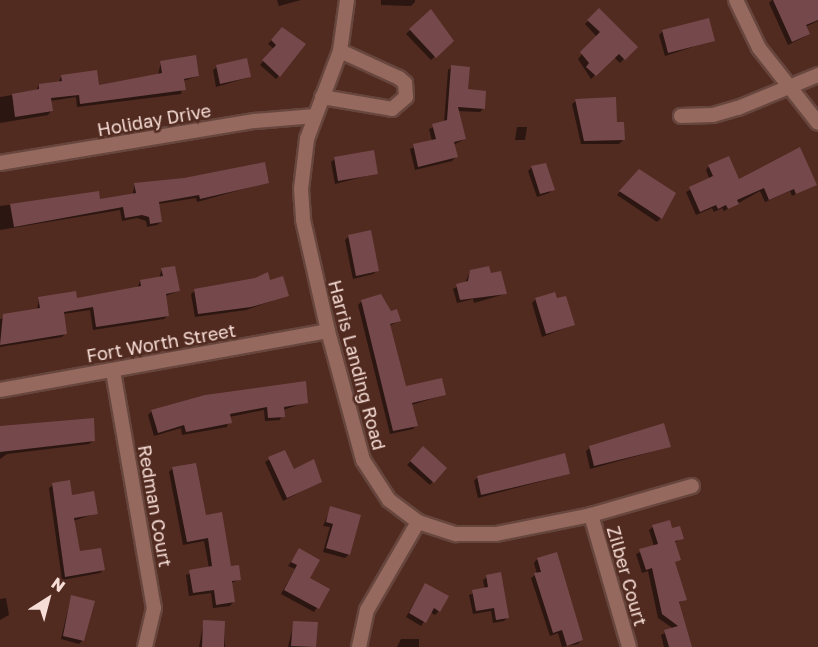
<!DOCTYPE html>
<style>
body{margin:0}
#map{position:relative;width:818px;height:647px;overflow:hidden;background:#512a20;font-family:"Golos Text",sans-serif}
div>[style]{position:absolute}
[style*='--x']{left:calc(var(--x)*1px);top:calc(var(--y)*1px);width:calc(var(--w)*1px);rotate:calc(var(--a)*1deg)}
.shadow>*{inset:0;background:#0007}
.building>*{inset:0;background:#75494c}
.roads{filter:drop-shadow(2px 0 #67463e) drop-shadow(-2px 0 #67463e) drop-shadow(0 2px #67463e) drop-shadow(0 -2px #67463e)}
.street>*{height:14px;margin:-7px;padding:0 7px;transform-origin:7px;border-radius:7px;background:#95695d}
span{translate:-50% -50%;white-space:nowrap;text-align:center;line-height:1.15;-webkit-text-stroke:5px #512a20;paint-order:stroke}
.street-label{font-size:18px;color:#f6ddd6}
.north{position:absolute;left:18px;top:569px;width:60px;height:60px;-webkit-text-stroke:4px #512a20;paint-order:stroke;rotate:36deg;font-size:16px;font-weight:700;line-height:24px;text-align:center;color:#f6ddd6}
.north::after{content:'';display:block;margin:auto;width:21px;height:27px;background:#f6ddd6;clip-path:polygon(50% 0,100% 100%,50% 72%,0 100%)}
</style>
<div id="map">
<div class="shadow">
<i style="clip-path:polygon(267px 0,301px 0,279px 6px,277px 0)"></i>
<i style="clip-path:polygon(381px 0,415px 0,415px 2px,411px 6px,381px 5px)"></i>
<i style="clip-path:polygon(772px 0,818px 0,818px 21px,805px 27px,808px 34px,804px 37px,788px 45px,769px 3px)"></i>
<i style="clip-path:polygon(599px 10px,635px 47px,620px 63px,614px 57px,591px 79px,578px 59px,597px 37px,585px 24px)"></i>
<i style="clip-path:polygon(430px 11px,452px 40px,431px 60px,406px 34px)"></i>
<i style="clip-path:polygon(282px 29px,279px 76px,276px 79px,260px 65px,274px 49px,268px 44px)"></i>
<i style="clip-path:polygon(663px 31px,714px 40px,665px 56px,659px 35px)"></i>
<i style="clip-path:polygon(161px 62px,198px 76px,183px 81px,181px 94px,77px 107px,76px 97px,50px 101px,51px 111px,48px 115px,0 123px,0 97px,36px 91px,39px 85px,58px 83px,61px 77px,98px 87px,158px 75px)"></i>
<i style="clip-path:polygon(217px 67px,250px 77px,216px 87px,213px 70px)"></i>
<i style="clip-path:polygon(452px 67px,483px 109px,480px 112px,457px 111px,465px 139px,453px 145px,456px 157px,452px 161px,415px 170px,410px 149px,432px 141px,429px 129px,444px 123px,448px 70px)"></i>
<i style="clip-path:polygon(576px 101px,616px 124px,623px 140px,619px 144px,581px 144px,572px 104px)"></i>
<i style="clip-path:polygon(517px 127px,527px 127px,525px 140px,515px 140px)"></i>
<i style="clip-path:polygon(335px 159px,377px 173px,335px 184px,331px 162px)"></i>
<i style="clip-path:polygon(709px 166px,738px 181px,815px 184px,792px 196px,790px 191px,765px 202px,760px 191px,724px 211px,722px 208px,714px 212px,712px 208px,696px 215px,686px 192px,710px 180px,706px 170px)"></i>
<i style="clip-path:polygon(532px 167px,553px 189px,549px 193px,537px 197px,528px 171px)"></i>
<i style="clip-path:polygon(639px 171px,661px 218px,657px 222px,617px 195px)"></i>
<i style="clip-path:polygon(268px 182px,197px 202px,196px 198px,158px 204px,161px 222px,157px 225px,147px 227px,146px 221px,137px 218px,122px 221px,120px 210px,0 230px,0 206px,98px 193px,99px 201px,132px 196px,135px 184px)"></i>
<i style="clip-path:polygon(349px 236px,377px 271px,373px 274px,353px 279px,345px 240px)"></i>
<i style="clip-path:polygon(162px 269px,179px 291px,165px 296px,168px 315px,164px 319px,93px 330px,90px 310px,63px 314px,66px 333px,62px 337px,0 347px,0 319px,37px 310px,39px 298px,75px 299px,137px 289px,140px 281px,159px 278px)"></i>
<i style="clip-path:polygon(470px 272px,489px 275px,505px 294px,474px 303px,473px 299px,457px 303px,453px 289px,465px 283px)"></i>
<i style="clip-path:polygon(268px 281px,288px 295px,246px 310px,195px 317px,191px 294px,195px 291px)"></i>
<i style="clip-path:polygon(536px 299px,573px 325px,542px 337px,532px 303px)"></i>
<i style="clip-path:polygon(361px 302px,390px 313px,399px 321px,389px 326px,405px 388px,444px 395px,411px 405px,416px 425px,413px 429px,390px 434px,358px 305px)"></i>
<i style="clip-path:polygon(307px 402px,283px 410px,280px 420px,265px 421px,264px 410px,229px 417px,227px 427px,182px 435px,181px 428px,154px 436px,148px 415px,152px 411px)"></i>
<i style="clip-path:polygon(0 428px,93px 441px,89px 444px,7px 454px,0 459px)"></i>
<i style="clip-path:polygon(669px 447px,590px 469px,586px 451px,590px 448px)"></i>
<i style="clip-path:polygon(423px 448px,445px 468px,430px 485px,407px 465px)"></i>
<i style="clip-path:polygon(284px 452px,293px 471px,321px 481px,283px 501px,265px 462px)"></i>
<i style="clip-path:polygon(173px 468px,239px 579px,230px 584px,233px 602px,230px 606px,213px 608px,211px 593px,189px 596px,186px 575px,209px 568px,204px 541px,183px 545px,169px 472px)"></i>
<i style="clip-path:polygon(569px 474px,478px 498px,474px 481px,478px 477px)"></i>
<i style="clip-path:polygon(53px 485px,97px 513px,73px 521px,79px 553px,103px 570px,100px 573px,62px 580px,49px 488px)"></i>
<i style="clip-path:polygon(331px 508px,349px 554px,345px 558px,323px 552px,330px 527px,323px 526px)"></i>
<i style="clip-path:polygon(653px 527px,671px 530px,682px 538px,674px 543px,679px 559px,674px 563px,685px 599px,678px 604px,691px 647px,664px 647px,661px 635px,674px 629px,658px 618px,648px 571px,642px 573px,636px 554px,654px 546px,649px 530px)"></i>
<i style="clip-path:polygon(299px 550px,308px 579px,328px 590px,314px 612px,281px 594px,295px 569px,288px 566px)"></i>
<i style="clip-path:polygon(537px 559px,581px 640px,578px 644px,562px 647px,558px 633px,550px 636px,531px 578px,537px 574px,534px 563px)"></i>
<i style="clip-path:polygon(487px 577px,507px 618px,504px 621px,493px 623px,491px 611px,473px 614px,469px 595px,485px 589px,483px 580px)"></i>
<i style="clip-path:polygon(425px 585px,439px 611px,435px 615px,430px 612px,421px 626px,406px 617px)"></i>
<i style="clip-path:polygon(71px 597px,83px 640px,79px 644px,61px 639px)"></i>
<i style="clip-path:polygon(6px 598px,9px 615px,0 620px,0 599px)"></i>
<i style="clip-path:polygon(204px 621px,224px 622px,225px 647px,199px 647px)"></i>
<i style="clip-path:polygon(294px 622px,316px 624px,315px 647px,288px 647px)"></i>
<i style="clip-path:polygon(401px 639px,419px 639px,419px 647px,397px 647px)"></i>
</div>
<div class="building">
<i style="clip-path:polygon(773px 0,818px 0,818px 20px,806px 25px,810px 34px,792px 42px)"></i>
<i style="clip-path:polygon(599px 8px,638px 47px,625px 60px,619px 54px,596px 76px,586px 67px,589px 63px,580px 52px,600px 32px,587px 20px)"></i>
<i style="clip-path:polygon(431px 9px,454px 41px,436px 58px,409px 29px)"></i>
<i style="clip-path:polygon(709px 18px,715px 41px,668px 53px,662px 30px)"></i>
<i style="clip-path:polygon(282px 27px,306px 44px,280px 77px,262px 60px,276px 45px,271px 40px)"></i>
<i style="clip-path:polygon(196px 55px,199px 76px,184px 79px,186px 90px,80px 104px,79px 95px,51px 98px,53px 111px,15px 117px,12px 94px,39px 89px,39px 84px,62px 81px,61px 75px,97px 70px,99px 85px,162px 73px,160px 61px)"></i>
<i style="clip-path:polygon(247px 58px,251px 77px,220px 84px,216px 65px)"></i>
<i style="clip-path:polygon(451px 65px,470px 67px,468px 89px,486px 91px,485px 109px,458px 107px,466px 139px,454px 142px,458px 157px,418px 167px,413px 144px,436px 139px,432px 124px,447px 120px)"></i>
<i style="clip-path:polygon(616px 97px,617px 122px,624px 122px,625px 140px,584px 141px,575px 99px)"></i>
<i style="clip-path:polygon(800px 147px,817px 185px,796px 194px,794px 189px,769px 200px,764px 188px,737px 200px,739px 204px,728px 209px,726px 205px,718px 209px,716px 205px,700px 212px,689px 187px,713px 176px,708px 165px,729px 156px,739px 179px)"></i>
<i style="clip-path:polygon(374px 150px,378px 174px,338px 181px,334px 157px)"></i>
<i style="clip-path:polygon(265px 162px,269px 183px,200px 199px,199px 195px,159px 202px,162px 222px,150px 224px,149px 217px,142px 215px,125px 218px,123px 207px,14px 227px,10px 204px,99px 191px,100px 199px,136px 193px,134px 183px,184px 178px)"></i>
<i style="clip-path:polygon(546px 163px,555px 190px,540px 194px,531px 166px)"></i>
<i style="clip-path:polygon(639px 169px,676px 193px,662px 219px,619px 191px)"></i>
<i style="clip-path:polygon(371px 230px,379px 271px,356px 276px,348px 235px)"></i>
<i style="clip-path:polygon(175px 266px,180px 291px,166px 294px,169px 316px,96px 327px,93px 307px,64px 312px,67px 334px,0 345px,3px 314px,40px 308px,38px 297px,76px 291px,77px 298px,141px 286px,140px 280px,163px 276px,161px 268px)"></i>
<i style="clip-path:polygon(489px 266px,491px 273px,501px 271px,507px 294px,460px 300px,456px 284px,468px 281px,470px 270px)"></i>
<i style="clip-path:polygon(268px 272px,270px 280px,283px 276px,289px 296px,251px 307px,198px 314px,194px 289px,255px 278px)"></i>
<i style="clip-path:polygon(555px 292px,557px 298px,566px 296px,575px 325px,546px 334px,535px 298px)"></i>
<i style="clip-path:polygon(381px 294px,391px 311px,397px 309px,401px 321px,390px 324px,406px 386px,442px 378px,446px 395px,412px 403px,418px 426px,393px 431px,361px 300px)"></i>
<i style="clip-path:polygon(306px 381px,308px 403px,284px 407px,285px 417px,268px 418px,267px 407px,230px 414px,232px 423px,186px 432px,184px 425px,158px 433px,151px 410px,205px 395px)"></i>
<i style="clip-path:polygon(94px 418px,95px 441px,0 452px,0 426px)"></i>
<i style="clip-path:polygon(664px 423px,671px 447px,594px 466px,589px 446px)"></i>
<i style="clip-path:polygon(423px 446px,447px 468px,434px 483px,410px 461px)"></i>
<i style="clip-path:polygon(285px 450px,294px 469px,314px 459px,322px 482px,287px 498px,268px 457px)"></i>
<i style="clip-path:polygon(565px 453px,570px 474px,481px 495px,477px 476px)"></i>
<i style="clip-path:polygon(196px 463px,206px 515px,222px 512px,231px 566px,239px 565px,241px 580px,232px 581px,235px 602px,216px 605px,214px 590px,193px 593px,189px 570px,212px 566px,208px 538px,187px 542px,172px 467px)"></i>
<i style="clip-path:polygon(70px 480px,72px 495px,94px 491px,98px 514px,74px 518px,80px 551px,101px 548px,105px 570px,65px 577px,52px 483px)"></i>
<i style="clip-path:polygon(330px 506px,361px 515px,350px 555px,326px 548px,333px 524px,326px 522px)"></i>
<i style="clip-path:polygon(670px 520px,672px 528px,680px 526px,684px 539px,675px 541px,681px 560px,675px 562px,687px 600px,679px 602px,692px 647px,669px 647px,664px 630px,678px 626px,662px 614px,652px 568px,646px 570px,639px 549px,658px 544px,652px 525px)"></i>
<i style="clip-path:polygon(299px 548px,320px 560px,310px 578px,330px 589px,319px 609px,284px 590px,297px 565px,291px 562px)"></i>
<i style="clip-path:polygon(557px 552px,583px 640px,567px 646px,562px 630px,553px 633px,534px 573px,541px 572px,537px 558px)"></i>
<i style="clip-path:polygon(501px 572px,509px 618px,496px 620px,494px 608px,476px 611px,472px 590px,488px 587px,486px 575px)"></i>
<i style="clip-path:polygon(425px 583px,449px 596px,440px 612px,434px 608px,426px 623px,409px 613px)"></i>
<i style="clip-path:polygon(71px 595px,95px 601px,84px 641px,63px 636px)"></i>
<i style="clip-path:polygon(203px 620px,225px 621px,224px 647px,202px 647px)"></i>
<i style="clip-path:polygon(293px 621px,318px 622px,316px 647px,291px 646px)"></i>
</div>
<div class="roads">
<div class="street">
<i style="--x:347;--y:0;--w:51;--a:97.8"></i>
<i style="--x:340;--y:51;--w:94;--a:110.6"></i>
<i style="--x:307;--y:139;--w:50;--a:96.8"></i>
<i style="--x:301;--y:189;--w:31;--a:86"></i>
<i style="--x:303;--y:220;--w:114;--a:77.3"></i>
<i style="--x:328;--y:331;--w:134;--a:74.8"></i>
<i style="--x:363;--y:460;--w:48;--a:57"></i>
<i style="--x:389;--y:500;--w:36;--a:37"></i>
<i style="--x:418;--y:522;--w:40;--a:18"></i>
<i style="--x:456;--y:534;--w:40;--a:0"></i>
<i style="--x:496;--y:534;--w:97;--a:-11.3"></i>
<i style="--x:591;--y:515;--w:105;--a:-16"></i>
<i style="--x:736;--y:0;--w:53;--a:64.4"></i>
<i style="--x:759;--y:48;--w:95;--a:51.8"></i>
<i style="--x:322;--y:97;--w:71;--a:9.7"></i>
<i style="--x:392;--y:109;--w:18;--a:-41"></i>
<i style="--x:406;--y:97;--w:14;--a:-94"></i>
<i style="--x:405;--y:83;--w:8;--a:-140"></i>
<i style="--x:399;--y:78;--w:65;--a:-155.4"></i>
<i style="--x:681;--y:116;--w:32;--a:-2"></i>
<i style="--x:713;--y:115;--w:26;--a:-16"></i>
<i style="--x:738;--y:108;--w:87;--a:-22.4"></i>
<i style="--x:0;--y:163;--w:258;--a:-9.4"></i>
<i style="--x:255;--y:121;--w:60;--a:-4.8"></i>
<i style="--x:113;--y:371;--w:241;--a:80.2"></i>
<i style="--x:154;--y:608;--w:40;--a:103"></i>
<i style="--x:0;--y:390;--w:333;--a:-10.2"></i>
<i style="--x:591;--y:515;--w:137;--a:73.9"></i>
<i style="--x:359;--y:647;--w:38;--a:-78"></i>
<i style="--x:367;--y:610;--w:102;--a:-59.9"></i>
</div>
</div>
<div class="street-label">
<span style="left:154px;top:120px;rotate:-10deg">Holiday Drive</span>
<span style="left:161px;top:343px;rotate:-10deg">Fort Worth Street</span>
<span style="left:357px;top:365px;rotate:75deg">Harris Landing Road</span>
<span style="left:155px;top:506px;rotate:80deg">Redman Court</span>
<span style="left:627px;top:576px;rotate:74deg">Zilber Court</span>
</div>
<div class="north">N</div>
</div>
